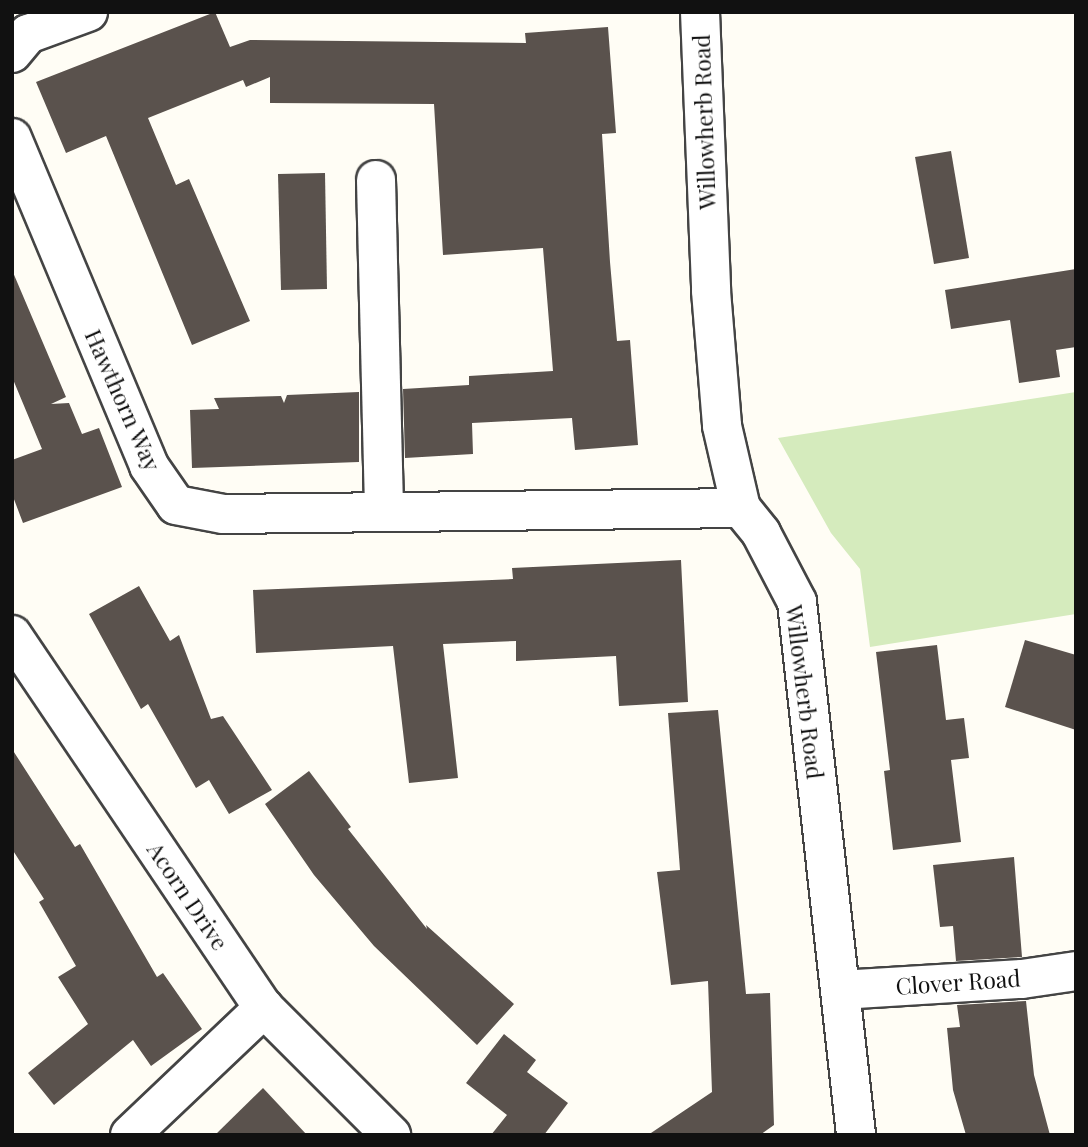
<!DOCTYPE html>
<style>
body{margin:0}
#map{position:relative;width:1088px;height:1147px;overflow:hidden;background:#fffdf5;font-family:"Playfair Display",serif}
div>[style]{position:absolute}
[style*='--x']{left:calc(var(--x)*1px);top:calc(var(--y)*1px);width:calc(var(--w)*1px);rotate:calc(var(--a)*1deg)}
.green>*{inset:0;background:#d5ebbd}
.building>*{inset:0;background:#5a524d}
.roads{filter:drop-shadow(2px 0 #444) drop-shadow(-2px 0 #444) drop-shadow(0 2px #444) drop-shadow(0 -2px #444)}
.minor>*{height:38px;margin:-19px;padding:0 19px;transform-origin:19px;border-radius:19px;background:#fff}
span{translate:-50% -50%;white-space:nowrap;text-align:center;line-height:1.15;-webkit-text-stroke:7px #fff;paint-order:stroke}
.street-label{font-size:23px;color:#111}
.frame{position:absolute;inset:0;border:14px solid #111;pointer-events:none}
</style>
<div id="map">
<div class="green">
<i style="clip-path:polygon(1076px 392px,1076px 614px,870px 647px,860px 569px,831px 533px,778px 438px)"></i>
</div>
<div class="building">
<i style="clip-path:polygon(215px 12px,230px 47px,250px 40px,526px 43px,525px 33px,608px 27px,616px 133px,602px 134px,610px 262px,617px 341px,630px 340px,638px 445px,575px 450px,572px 418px,472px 423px,473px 454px,405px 458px,403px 389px,469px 385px,469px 376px,553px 371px,543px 248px,443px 255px,434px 104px,270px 103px,270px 77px,246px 87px,243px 80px,148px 118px,176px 185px,189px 179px,250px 321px,192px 345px,106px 136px,66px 153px,36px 82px)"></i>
<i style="clip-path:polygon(951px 151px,969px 258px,934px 264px,915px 157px)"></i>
<i style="clip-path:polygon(325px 173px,327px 289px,281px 290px,278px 174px)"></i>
<i style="clip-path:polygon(1076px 269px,1076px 347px,1056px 350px,1060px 377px,1019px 383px,1010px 320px,951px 329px,945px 290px)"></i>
<i style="clip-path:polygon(12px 270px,66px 397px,51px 404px,69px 403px,82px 434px,99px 428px,122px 487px,23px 523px,12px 494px,12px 460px,42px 449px,12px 377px)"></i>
<i style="clip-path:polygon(359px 392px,359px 462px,192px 468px,190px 410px,219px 409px,214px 398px,281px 396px,284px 403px,287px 395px)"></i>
<i style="clip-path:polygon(681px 560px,688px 702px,619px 706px,616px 656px,516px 661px,516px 641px,443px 644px,458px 778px,409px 783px,393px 646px,256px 653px,253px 590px,513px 579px,512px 568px)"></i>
<i style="clip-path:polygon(139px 586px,170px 641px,179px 635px,211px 719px,223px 716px,272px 790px,229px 814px,209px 780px,196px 788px,148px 704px,141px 709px,89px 614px)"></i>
<i style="clip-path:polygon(1025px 640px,1076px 655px,1076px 730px,1005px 707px)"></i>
<i style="clip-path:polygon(937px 645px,946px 720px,964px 718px,969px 758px,951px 760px,961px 842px,893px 850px,884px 771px,890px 770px,876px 652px)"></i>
<i style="clip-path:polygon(718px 710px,746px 994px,770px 993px,774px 1125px,760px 1135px,648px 1135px,712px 1092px,708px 981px,671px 985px,657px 872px,680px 870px,668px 713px)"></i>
<i style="clip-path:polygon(12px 749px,75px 847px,80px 844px,157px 977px,163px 973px,202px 1029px,151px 1066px,133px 1040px,54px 1105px,28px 1073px,88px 1024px,58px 977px,76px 966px,39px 902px,44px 899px,12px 849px)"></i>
<i style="clip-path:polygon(309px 771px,351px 827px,348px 829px,427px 929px,426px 925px,514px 1004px,477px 1045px,374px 946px,314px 875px,265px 804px)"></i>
<i style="clip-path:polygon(1014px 857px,1022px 957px,956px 961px,953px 926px,940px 927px,933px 865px)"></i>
<i style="clip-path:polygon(1026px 1001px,1034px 1075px,1050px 1135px,966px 1135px,953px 1090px,947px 1028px,960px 1027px,957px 1005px)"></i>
<i style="clip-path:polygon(504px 1034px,536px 1060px,527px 1072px,568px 1103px,544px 1135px,491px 1135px,507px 1115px,466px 1083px)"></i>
<i style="clip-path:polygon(263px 1088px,307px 1135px,215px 1135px)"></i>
</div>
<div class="roads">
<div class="minor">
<i style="--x:700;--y:12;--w:279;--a:87.7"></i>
<i style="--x:711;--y:291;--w:135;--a:85.3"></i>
<i style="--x:722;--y:426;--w:84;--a:77"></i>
<i style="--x:741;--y:508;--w:32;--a:51"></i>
<i style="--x:761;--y:533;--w:78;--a:62.4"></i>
<i style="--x:797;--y:602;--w:536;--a:83.68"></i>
<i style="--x:12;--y:53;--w:25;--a:-50"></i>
<i style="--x:28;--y:34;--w:64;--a:-20.1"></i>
<i style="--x:12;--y:138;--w:355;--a:67.3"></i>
<i style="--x:149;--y:466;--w:47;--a:55.3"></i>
<i style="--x:176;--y:505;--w:48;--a:10.8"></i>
<i style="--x:223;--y:514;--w:518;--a:-0.66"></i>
<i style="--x:376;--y:180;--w:332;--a:88.6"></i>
<i style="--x:12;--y:635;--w:450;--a:56"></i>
<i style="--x:264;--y:1008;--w:180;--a:45"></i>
<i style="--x:840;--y:990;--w:182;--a:-3.5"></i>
<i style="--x:1022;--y:979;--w:55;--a:-8.4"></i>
<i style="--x:130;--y:1135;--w:185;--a:-43.5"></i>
</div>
</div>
<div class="street-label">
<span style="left:704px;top:122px;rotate:-92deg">Willowherb Road</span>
<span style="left:123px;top:400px;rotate:66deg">Hawthorn Way</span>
<span style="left:805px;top:692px;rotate:83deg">Willowherb Road</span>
<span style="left:188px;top:896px;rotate:56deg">Acorn Drive</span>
<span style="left:958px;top:982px;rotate:-4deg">Clover Road</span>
</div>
<div class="frame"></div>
</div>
